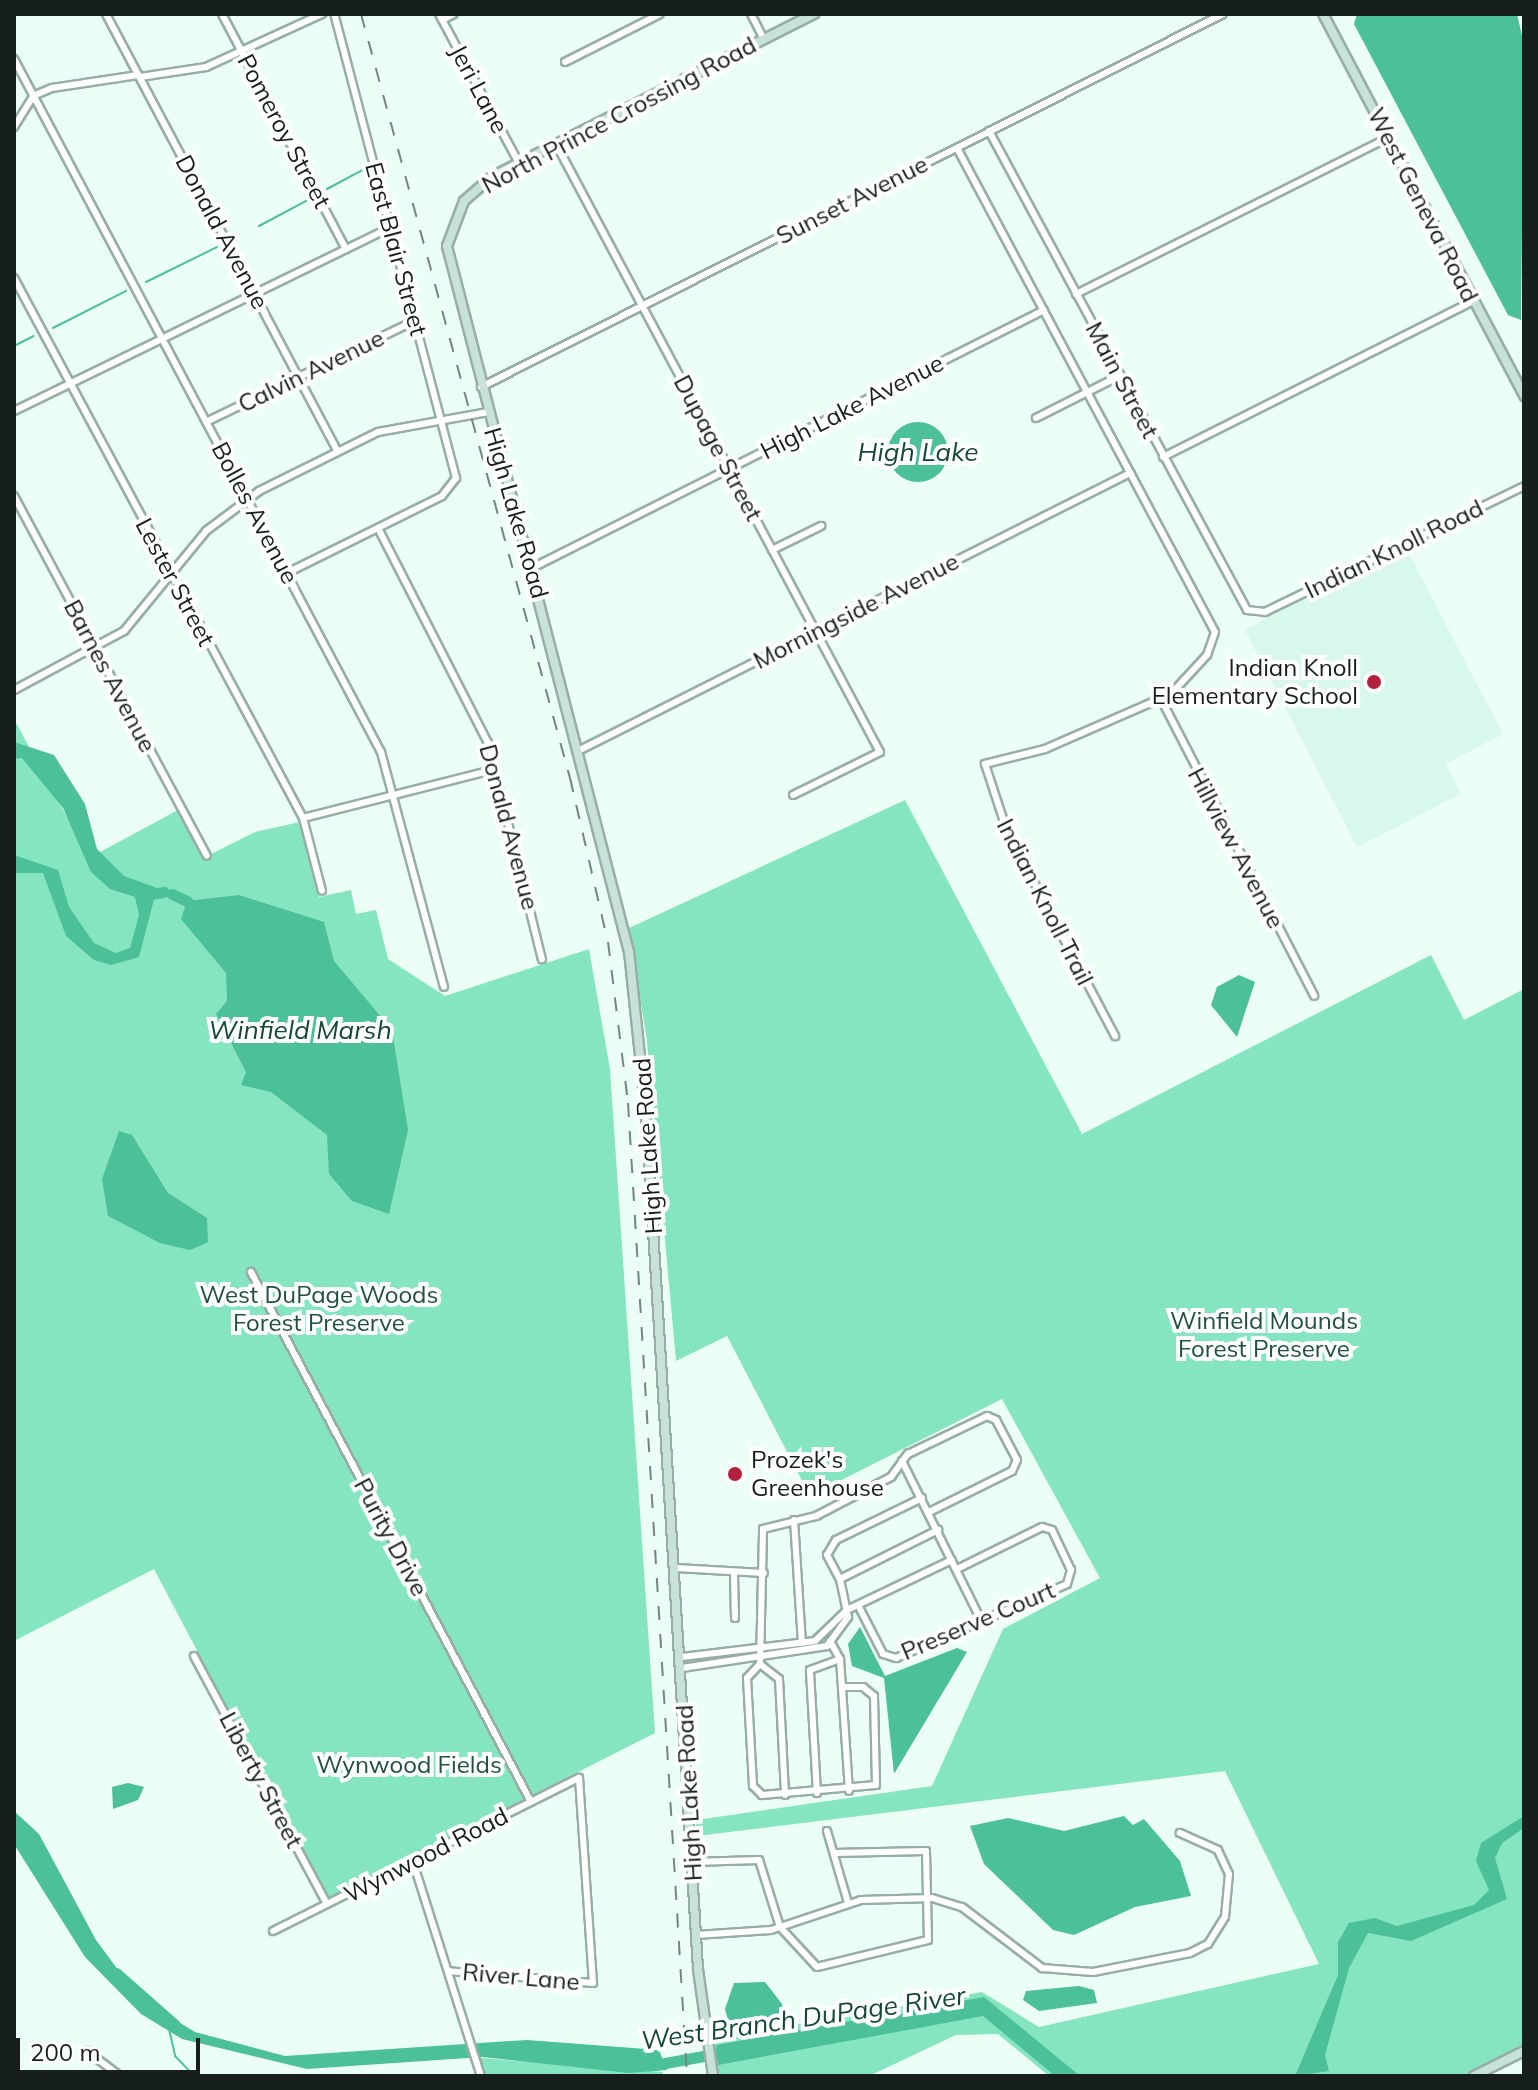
<!DOCTYPE html>
<style>
body{margin:0}
#map{position:relative;width:1538px;height:2090px;overflow:hidden;background:#ebfff6;font-family:Mulish,sans-serif}
div>[style]{position:absolute}
[style*='--x']{left:calc(var(--x)*1px);top:calc(var(--y)*1px);width:calc(var(--w)*1px);rotate:calc(var(--a)*1deg)}
.built>*{inset:0;background:#d7f8ea}
.green>*{inset:0;background:#86e5c1}
.water>*{inset:0;background:#4bc099}
.round{border-radius:50%}
.stream>*{height:2px;margin:-1px;padding:0 1px;transform-origin:1px;border-radius:1px;background:#4bc099}
.river>*{height:11px;margin:-5.5px;padding:0 5.5px;transform-origin:5.5px;border-radius:5.5px;background:#4bc099}
.roads{filter:drop-shadow(2px 0 #97aea4) drop-shadow(-2px 0 #97aea4) drop-shadow(0 2px #97aea4) drop-shadow(0 -2px #97aea4)}
.street>*{height:6px;margin:-3px;padding:0 3px;transform-origin:3px;border-radius:3px;background:#fff}
.secondary>*{height:8px;margin:-4px;padding:0 4px;transform-origin:4px;border-radius:4px;background:#c8e2d9}
.rail>*{height:2px;margin-top:-1px;transform-origin:0;background:repeating-linear-gradient(90deg,#76847e 0 14px,transparent 0 28px)}
.dots>*{width:22px;height:22px;translate:-50% -50%;box-sizing:border-box;border:4px solid #fff;border-radius:50%}
span{translate:-50% -50%;white-space:nowrap;text-align:center;line-height:1.15;-webkit-text-stroke:8px #fff;paint-order:stroke}
.street-label{font-size:24px;color:#171f1c}
.poi-label{font-size:24px;color:#171f1c}
.right{translate:-100% -50%;text-align:right}
.left{translate:0 -50%;text-align:left}
.park-label{font-size:24px;color:#20503f}
.water-label{font-size:26px;color:#154736;font-style:italic}
.frame{position:absolute;inset:0;border:16px solid #171f1c;pointer-events:none}
.scale{position:absolute;left:16px;top:2038px;width:184px;height:36px;box-sizing:border-box;border:4px solid #171f1c;border-top:0;padding-left:10px;font-size:24px;line-height:28px;white-space:nowrap;color:#171f1c;-webkit-text-stroke:6px #fff;paint-order:stroke}
</style>
<div id="map">
<div class="built">
<i style="clip-path:polygon(1405px 546px,1503px 734px,1446px 764px,1461px 794px,1357px 847px,1245px 630px)"></i>
</div>
<div class="green">
<i style="clip-path:polygon(14px 719px,89px 858px,178px 810px,205px 857px,255px 832px,300px 822px,319px 897px,351px 890px,356px 914px,376px 910px,388px 959px,445px 996px,589px 949px,610px 1069px,655px 1733px,328px 1899px,154px 1569px,14px 1641px)"></i>
<i style="clip-path:polygon(905px 800px,1082px 1134px,1431px 955px,1464px 1020px,1524px 989px,1524px 2046px,1465px 2076px,1049px 2076px,998px 2034px,956px 2035px,869px 2076px,719px 2076px,712px 2039px,982px 1992px,1039px 2027px,1319px 1964px,1225px 1771px,697px 1836px,696px 1820px,932px 1786px,1003px 1629px,1100px 1578px,1002px 1399px,810px 1496px,727px 1336px,676px 1361px,647px 1041px,629px 928px)"></i>
<i style="clip-path:polygon(480px 2058px,663px 2072px,662px 2076px,485px 2076px)"></i>
</div>
<div class="water">
<i style="clip-path:polygon(1357px 14px,1517px 14px,1524px 44px,1521px 320px,1508px 315px,1354px 24px)"></i>
<i class="round" style="left:888px;top:422px;width:60px;height:60px"></i>
<i style="clip-path:polygon(14px 742px,54px 755px,85px 804px,97px 849px,124px 876px,157px 888px,139px 957px,111px 965px,94px 960px,66px 936px,43px 873px,14px 873px,14px 855px,58px 870px,69px 907px,94px 943px,116px 953px,130px 948px,139px 915px,135px 897px,110px 889px,91px 872px,63px 808px,22px 758px,14px 759px)"></i>
<i style="clip-path:polygon(239px 895px,324px 922px,334px 961px,392px 1030px,408px 1130px,389px 1214px,352px 1201px,329px 1174px,327px 1135px,271px 1092px,241px 1085px,246px 1072px,216px 1014px,227px 1001px,226px 973px,181px 919px,187px 901px)"></i>
<i style="clip-path:polygon(1239px 975px,1255px 982px,1237px 1037px,1211px 1005px,1217px 987px)"></i>
<i style="clip-path:polygon(119px 1131px,132px 1135px,168px 1193px,207px 1218px,208px 1242px,190px 1250px,160px 1243px,108px 1216px,102px 1179px)"></i>
<i style="clip-path:polygon(860px 1627px,885px 1676px,957px 1648px,967px 1652px,894px 1774px,884px 1678px,852px 1666px,848px 1644px)"></i>
<i style="clip-path:polygon(128px 1783px,144px 1787px,138px 1800px,113px 1809px,112px 1787px)"></i>
<i style="clip-path:polygon(14px 1811px,39px 1834px,96px 1940px,138px 1997px,195px 2032px,285px 2056px,527px 2040px,659px 2050px,667px 2070px,629px 2073px,482px 2057px,307px 2069px,182px 2039px,141px 2014px,85px 1957px,14px 1844px)"></i>
<i style="clip-path:polygon(1124px 1816px,1133px 1825px,1144px 1819px,1180px 1861px,1191px 1896px,1135px 1907px,1074px 1935px,1053px 1930px,984px 1864px,970px 1826px,1008px 1818px,1064px 1831px)"></i>
<i style="clip-path:polygon(1524px 1816px,1524px 1828px,1502px 1843px,1495px 1858px,1507px 1899px,1411px 1941px,1368px 1933px,1349px 1968px,1325px 2055px,1329px 2071px,1295px 2076px,1338px 1975px,1338px 1942px,1349px 1923px,1375px 1918px,1397px 1926px,1474px 1905px,1489px 1890px,1476px 1861px,1481px 1843px)"></i>
<i style="clip-path:polygon(765px 1982px,782px 2004px,784px 2023px,730px 2027px,725px 2009px,734px 1983px)"></i>
<i style="clip-path:polygon(1079px 1986px,1094px 1990px,1097px 2003px,1039px 2011px,1023px 2000px,1026px 1991px)"></i>
<i style="clip-path:polygon(984px 1997px,1080px 2076px,1055px 2076px,983px 2016px,718px 2065px,716px 2045px)"></i>
</div>
<div class="stream">
<i style="--x:327;--y:189;--w:40;--a:-28"></i>
<i style="--x:259;--y:226;--w:55;--a:-28"></i>
<i style="--x:146;--y:282;--w:79;--a:-26.2"></i>
<i style="--x:53;--y:328;--w:82;--a:-26.9"></i>
<i style="--x:14;--y:346;--w:22;--a:-27"></i>
<i style="--x:169;--y:2029;--w:28;--a:77"></i>
<i style="--x:175;--y:2056;--w:28;--a:46"></i>
</div>
<div class="river">
<i style="--x:172;--y:894;--w:17;--a:25"></i>
<i style="--x:144;--y:895;--w:20;--a:-9"></i>
<i style="--x:116;--y:1973;--w:79;--a:41.4"></i>
<i style="--x:654;--y:2065;--w:67;--a:-10.3"></i>
</div>
<div class="roads">
<div class="street">
<i style="--x:106;--y:14;--w:493;--a:62.1"></i>
<i style="--x:222;--y:14;--w:266;--a:62.2"></i>
<i style="--x:439;--y:14;--w:169;--a:61.8"></i>
<i style="--x:751;--y:14;--w:28;--a:63"></i>
<i style="--x:442;--y:20;--w:13;--a:-27"></i>
<i style="--x:14;--y:59;--w:784;--a:62.1"></i>
<i style="--x:381;--y:752;--w:243;--a:75"></i>
<i style="--x:565;--y:62;--w:106;--a:-26.8"></i>
<i style="--x:140;--y:77;--w:67;--a:-8.6"></i>
<i style="--x:206;--y:67;--w:128;--a:-24.6"></i>
<i style="--x:14;--y:127;--w:36;--a:-58"></i>
<i style="--x:33;--y:96;--w:21;--a:-23"></i>
<i style="--x:52;--y:88;--w:87;--a:-8.6"></i>
<i style="--x:989;--y:131;--w:544;--a:61.69"></i>
<i style="--x:1247;--y:610;--w:18;--a:6"></i>
<i style="--x:1265;--y:612;--w:288;--a:-25.9"></i>
<i style="--x:556;--y:144;--w:689;--a:61.95"></i>
<i style="--x:880;--y:752;--w:97;--a:153.7"></i>
<i style="--x:957;--y:148;--w:548;--a:61.94"></i>
<i style="--x:1215;--y:632;--w:24;--a:109"></i>
<i style="--x:1207;--y:655;--w:53;--a:132.7"></i>
<i style="--x:1171;--y:694;--w:137;--a:156.4"></i>
<i style="--x:1045;--y:749;--w:62;--a:166"></i>
<i style="--x:985;--y:764;--w:71;--a:71.8"></i>
<i style="--x:1007;--y:831;--w:232;--a:62.2"></i>
<i style="--x:14;--y:278;--w:612;--a:61.84"></i>
<i style="--x:303;--y:818;--w:75;--a:75.4"></i>
<i style="--x:1076;--y:294;--w:349;--a:-26.6"></i>
<i style="--x:481;--y:387;--w:830;--a:-26.69"></i>
<i style="--x:14;--y:411;--w:420;--a:-26"></i>
<i style="--x:1036;--y:418;--w:93;--a:-26.8"></i>
<i style="--x:206;--y:422;--w:233;--a:-25.9"></i>
<i style="--x:1163;--y:457;--w:347;--a:-26.7"></i>
<i style="--x:14;--y:496;--w:408;--a:61.8"></i>
<i style="--x:378;--y:528;--w:242;--a:62.9"></i>
<i style="--x:488;--y:743;--w:223;--a:76"></i>
<i style="--x:772;--y:550;--w:55;--a:-26.1"></i>
<i style="--x:532;--y:568;--w:573;--a:-26.74"></i>
<i style="--x:287;--y:573;--w:173;--a:-26.4"></i>
<i style="--x:442;--y:496;--w:23;--a:-52"></i>
<i style="--x:456;--y:478;--w:480;--a:-104.7"></i>
<i style="--x:14;--y:690;--w:125;--a:-28.2"></i>
<i style="--x:124;--y:631;--w:129;--a:-50.6"></i>
<i style="--x:206;--y:531;--w:66;--a:-37"></i>
<i style="--x:259;--y:491;--w:133;--a:-26.4"></i>
<i style="--x:378;--y:432;--w:112;--a:-10.3"></i>
<i style="--x:1161;--y:699;--w:334;--a:62.7"></i>
<i style="--x:582;--y:749;--w:614;--a:-26.73"></i>
<i style="--x:303;--y:818;--w:199;--a:-14.2"></i>
<i style="--x:251;--y:1272;--w:599;--a:62.15"></i>
<i style="--x:902;--y:1461;--w:182;--a:63.6"></i>
<i style="--x:922;--y:1498;--w:96;--a:154"></i>
<i style="--x:836;--y:1540;--w:17;--a:121"></i>
<i style="--x:827;--y:1555;--w:27;--a:62"></i>
<i style="--x:840;--y:1579;--w:110;--a:-26.6"></i>
<i style="--x:794;--y:1520;--w:123;--a:86.3"></i>
<i style="--x:676;--y:1568;--w:88;--a:3.3"></i>
<i style="--x:734;--y:1574;--w:44;--a:88.7"></i>
<i style="--x:859;--y:1607;--w:53;--a:62.9"></i>
<i style="--x:883;--y:1654;--w:14;--a:17"></i>
<i style="--x:896;--y:1658;--w:186;--a:-23.4"></i>
<i style="--x:1067;--y:1584;--w:15;--a:-74"></i>
<i style="--x:1071;--y:1570;--w:44;--a:-115.4"></i>
<i style="--x:1052;--y:1530;--w:10;--a:-163"></i>
<i style="--x:1042;--y:1527;--w:95;--a:153.7"></i>
<i style="--x:830;--y:1641;--w:21;--a:61"></i>
<i style="--x:840;--y:1659;--w:132;--a:86.1"></i>
<i style="--x:194;--y:1656;--w:281;--a:61.8"></i>
<i style="--x:682;--y:1657;--w:134;--a:-6.9"></i>
<i style="--x:815;--y:1641;--w:45;--a:-44.1"></i>
<i style="--x:847;--y:1610;--w:116;--a:-25.5"></i>
<i style="--x:760;--y:1664;--w:135;--a:-88.7"></i>
<i style="--x:763;--y:1529;--w:55;--a:-13.8"></i>
<i style="--x:816;--y:1516;--w:85;--a:-27.5"></i>
<i style="--x:891;--y:1477;--w:29;--a:-54"></i>
<i style="--x:908;--y:1454;--w:88;--a:-25.7"></i>
<i style="--x:987;--y:1416;--w:10;--a:24"></i>
<i style="--x:996;--y:1420;--w:45;--a:62.3"></i>
<i style="--x:1017;--y:1460;--w:12;--a:114"></i>
<i style="--x:1012;--y:1471;--w:93;--a:153.7"></i>
<i style="--x:760;--y:1664;--w:19;--a:133"></i>
<i style="--x:747;--y:1678;--w:108;--a:86.8"></i>
<i style="--x:753;--y:1786;--w:13;--a:45"></i>
<i style="--x:762;--y:1795;--w:114;--a:-5"></i>
<i style="--x:876;--y:1785;--w:89;--a:-91.3"></i>
<i style="--x:874;--y:1696;--w:14;--a:-141"></i>
<i style="--x:863;--y:1687;--w:21;--a:180"></i>
<i style="--x:760;--y:1664;--w:24;--a:38"></i>
<i style="--x:779;--y:1679;--w:116;--a:87"></i>
<i style="--x:682;--y:1668;--w:147;--a:-8.6"></i>
<i style="--x:827;--y:1646;--w:36;--a:-54"></i>
<i style="--x:848;--y:1617;--w:39;--a:-102"></i>
<i style="--x:817;--y:1793;--w:123;--a:-93.3"></i>
<i style="--x:810;--y:1670;--w:32;--a:-20"></i>
<i style="--x:827;--y:1831;--w:75;--a:73.7"></i>
<i style="--x:413;--y:1862;--w:225;--a:72.4"></i>
<i style="--x:692;--y:1862;--w:67;--a:-1.7"></i>
<i style="--x:759;--y:1860;--w:70;--a:72.6"></i>
<i style="--x:780;--y:1927;--w:54;--a:47.2"></i>
<i style="--x:817;--y:1967;--w:114;--a:-13.7"></i>
<i style="--x:928;--y:1940;--w:89;--a:-91.3"></i>
<i style="--x:926;--y:1851;--w:92;--a:178.8"></i>
<i style="--x:273;--y:1931;--w:342;--a:-26.6"></i>
<i style="--x:579;--y:1778;--w:205;--a:86.1"></i>
<i style="--x:593;--y:1983;--w:145;--a:-175.3"></i>
<i style="--x:696;--y:1935;--w:75;--a:-3.8"></i>
<i style="--x:771;--y:1930;--w:95;--a:-18.4"></i>
<i style="--x:861;--y:1900;--w:71;--a:-1.6"></i>
<i style="--x:932;--y:1898;--w:31;--a:17"></i>
<i style="--x:962;--y:1907;--w:101;--a:37.3"></i>
<i style="--x:1042;--y:1968;--w:51;--a:4.5"></i>
<i style="--x:1093;--y:1972;--w:99;--a:-11.1"></i>
<i style="--x:1190;--y:1953;--w:20;--a:-27"></i>
<i style="--x:1208;--y:1944;--w:32;--a:-58"></i>
<i style="--x:1225;--y:1917;--w:43;--a:-84.7"></i>
<i style="--x:1229;--y:1874;--w:26;--a:-115"></i>
<i style="--x:1218;--y:1850;--w:42;--a:-155.9"></i>
<i style="--x:87;--y:2051;--w:41;--a:37.1"></i>
</div>
<div class="secondary">
<i style="--x:1323;--y:14;--w:432;--a:62.2"></i>
<i style="--x:713;--y:2076;--w:108;--a:-98"></i>
<i style="--x:698;--y:1969;--w:858;--a:-93.48"></i>
<i style="--x:646;--y:1113;--w:162;--a:-96"></i>
<i style="--x:629;--y:952;--w:729;--a:-104.46"></i>
<i style="--x:447;--y:246;--w:48;--a:-69.3"></i>
<i style="--x:464;--y:201;--w:38;--a:-41"></i>
<i style="--x:493;--y:176;--w:360;--a:-26.8"></i>
<i style="--x:1474;--y:2076;--w:56;--a:-26.6"></i>
</div>
</div>
<div class="rail">
<i style="--x:361;--y:14;--w:792;--a:74.7"></i>
<i style="--x:570;--y:778;--w:168;--a:77"></i>
<i style="--x:608;--y:942;--w:162;--a:82.9"></i>
<i style="--x:628;--y:1103;--w:975;--a:86.53"></i>
</div>
<div class="dots">
<i style="left:1374px;top:682px;background:#b4213c"></i>
<i style="left:735px;top:1474px;background:#b4213c"></i>
</div>
<div class="street-label">
<span style="left:479px;top:89px;rotate:62deg">Jeri Lane</span>
<span style="left:619px;top:115px;rotate:-28deg">North Prince Crossing Road</span>
<span style="left:284px;top:131px;rotate:62deg">Pomeroy Street</span>
<span style="left:852px;top:200px;rotate:-27deg">Sunset Avenue</span>
<span style="left:1423px;top:205px;rotate:63deg">West Geneva Road</span>
<span style="left:222px;top:232px;rotate:62deg">Donald Avenue</span>
<span style="left:396px;top:249px;rotate:75deg">East Blair Street</span>
<span style="left:311px;top:371px;rotate:-26deg">Calvin Avenue</span>
<span style="left:1122px;top:380px;rotate:62deg">Main Street</span>
<span style="left:852px;top:407px;rotate:-27deg">High Lake Avenue</span>
<span style="left:718px;top:448px;rotate:62deg">Dupage Street</span>
<span style="left:255px;top:513px;rotate:62deg">Bolles Avenue</span>
<span style="left:516px;top:513px;rotate:74deg">High Lake Road</span>
<span style="left:1394px;top:549px;rotate:-26deg">Indian Knoll Road</span>
<span style="left:175px;top:582px;rotate:62deg">Lester Street</span>
<span style="left:856px;top:611px;rotate:-27deg">Morningside Avenue</span>
<span style="left:110px;top:676px;rotate:62deg">Barnes Avenue</span>
<span style="left:509px;top:827px;rotate:75deg">Donald Avenue</span>
<span style="left:1236px;top:848px;rotate:62deg">Hillview Avenue</span>
<span style="left:1045px;top:902px;rotate:63deg">Indian Knoll Trail</span>
<span style="left:648px;top:1146px;rotate:-94deg">High Lake Road</span>
<span style="left:391px;top:1537px;rotate:62deg">Purity Drive</span>
<span style="left:978px;top:1621px;rotate:-23deg">Preserve Court</span>
<span style="left:261px;top:1780px;rotate:62deg">Liberty Street</span>
<span style="left:689px;top:1793px;rotate:-93deg">High Lake Road</span>
<span style="left:426px;top:1855px;rotate:-27deg">Wynwood Road</span>
<span style="left:521px;top:1977px;rotate:5deg">River Lane</span>
</div>
<div class="poi-label">
<span class="right" style="left:1358px;top:682px">Indian Knoll<br>Elementary School</span>
<span class="left" style="left:751px;top:1474px">Prozek's<br>Greenhouse</span>
</div>
<div class="park-label">
<span style="left:319px;top:1309px">West DuPage Woods<br>Forest Preserve</span>
<span style="left:1264px;top:1335px">Winfield Mounds<br>Forest Preserve</span>
<span style="left:409px;top:1765px">Wynwood Fields</span>
</div>
<div class="water-label">
<span style="left:918px;top:452px">High Lake</span>
<span style="left:300px;top:1030px">Winfield Marsh</span>
<span style="left:803px;top:2018px;rotate:-8deg">West Branch DuPage River</span>
</div>
<div class="frame"></div>
<div class="scale">200 m</div>
</div>
